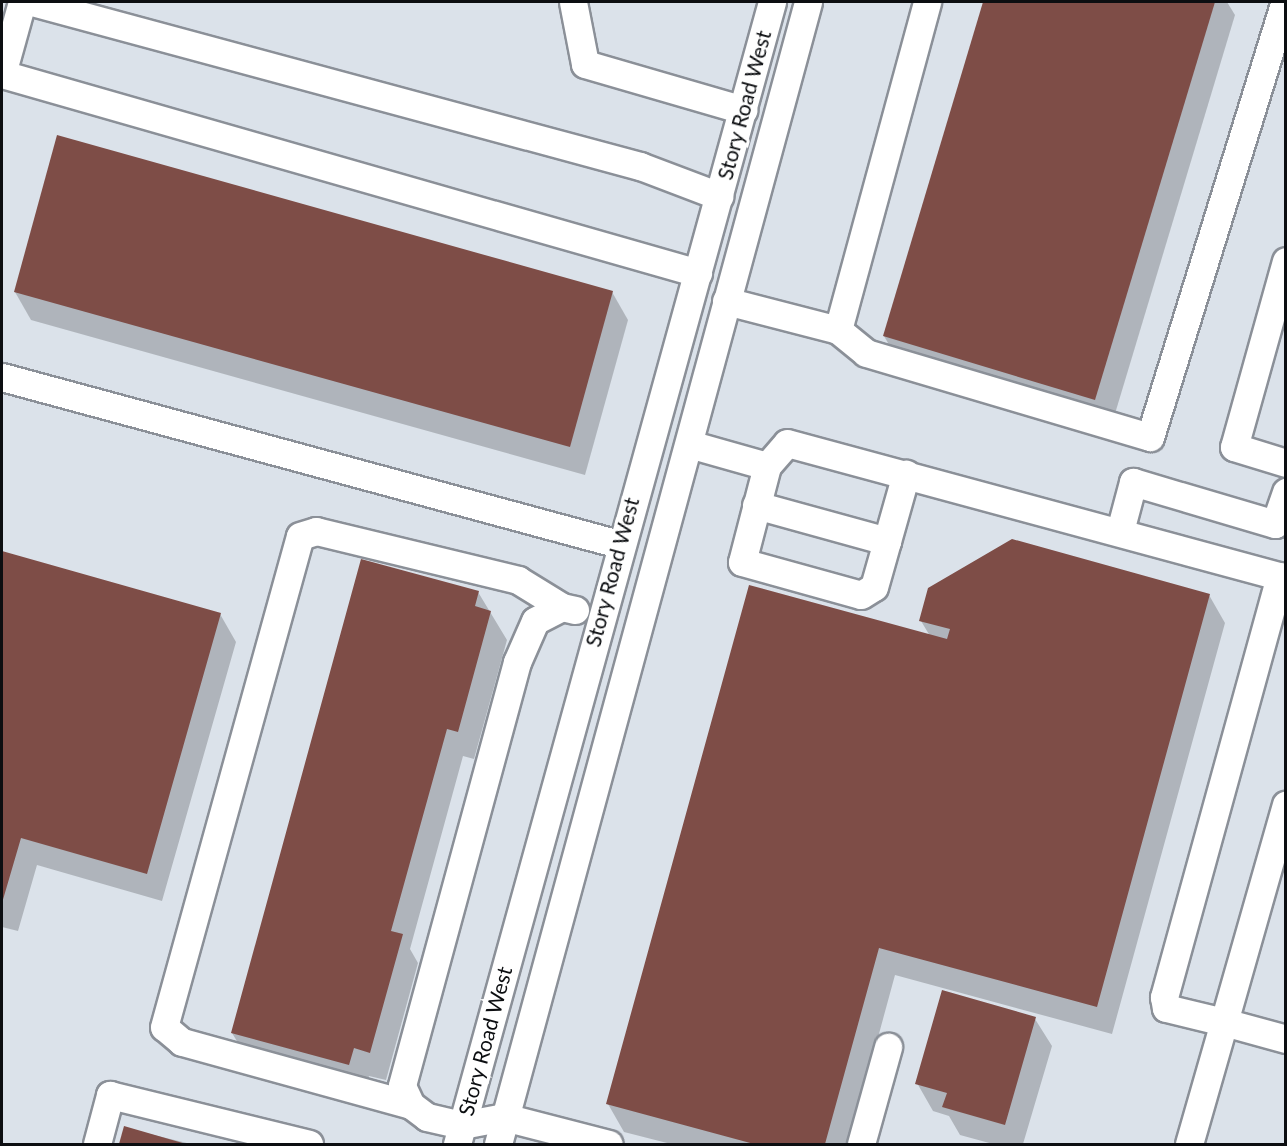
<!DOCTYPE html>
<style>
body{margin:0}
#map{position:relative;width:1287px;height:1146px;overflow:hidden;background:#dbe2ea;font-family:Lato,sans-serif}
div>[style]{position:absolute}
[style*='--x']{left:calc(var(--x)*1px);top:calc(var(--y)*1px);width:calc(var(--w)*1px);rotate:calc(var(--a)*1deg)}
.shadow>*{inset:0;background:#0003}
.building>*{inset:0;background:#7e4d47}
.roads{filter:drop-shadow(2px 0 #8b9098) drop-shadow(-2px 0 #8b9098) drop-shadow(0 2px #8b9098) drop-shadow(0 -2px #8b9098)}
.minor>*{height:27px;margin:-13.5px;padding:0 13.5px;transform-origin:13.5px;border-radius:13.5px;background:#fff}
span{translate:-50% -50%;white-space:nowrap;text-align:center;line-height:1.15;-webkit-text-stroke:6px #fff;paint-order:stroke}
.street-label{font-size:21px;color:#0c0e11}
.frame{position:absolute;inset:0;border:3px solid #0c0e11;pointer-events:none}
</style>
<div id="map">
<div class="shadow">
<i style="clip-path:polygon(985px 2px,1227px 2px,1235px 15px,1111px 427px,900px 364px,884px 336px)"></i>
<i style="clip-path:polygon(15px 292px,612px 292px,628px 320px,585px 475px,31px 320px)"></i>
<i style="clip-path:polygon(2px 552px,220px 614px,236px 642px,162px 901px,37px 865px,18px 931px,2px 927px)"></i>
<i style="clip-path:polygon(478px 592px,507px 640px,474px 759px,463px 756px,410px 949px,418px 963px,386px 1080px,369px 1076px,365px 1093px,249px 1061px,232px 1033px)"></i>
<i style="clip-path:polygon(1209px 595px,1225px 623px,1112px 1034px,895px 975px,849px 1144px,671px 1144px,624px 1132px,608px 1104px,930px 636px,921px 621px)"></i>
<i style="clip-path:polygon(1035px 1019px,1052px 1046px,1023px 1144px,993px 1144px,960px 1135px,949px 1116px,933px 1111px,917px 1083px)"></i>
<i style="clip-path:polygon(125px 1128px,191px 1144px,120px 1144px)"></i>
</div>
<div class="building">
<i style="clip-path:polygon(983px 2px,1215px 2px,1095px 400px,883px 336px)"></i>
<i style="clip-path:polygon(57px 135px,613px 291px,570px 447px,14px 292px)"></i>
<i style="clip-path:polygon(1012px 539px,1210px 594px,1097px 1007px,879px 948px,825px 1144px,754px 1144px,606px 1104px,749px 585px,947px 639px,950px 629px,919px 621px,928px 588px)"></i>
<i style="clip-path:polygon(2px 551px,221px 613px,147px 874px,21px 838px,2px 903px)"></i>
<i style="clip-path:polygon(361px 559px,479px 591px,475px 606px,491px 611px,458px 732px,447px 729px,391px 931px,403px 934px,370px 1053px,354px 1048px,349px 1065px,231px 1033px)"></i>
<i style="clip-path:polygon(942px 990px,1036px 1017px,1005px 1125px,942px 1107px,947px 1093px,915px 1084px)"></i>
<i style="clip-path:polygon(124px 1126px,186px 1144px,119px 1144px)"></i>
</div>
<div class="roads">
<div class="minor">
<i style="--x:32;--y:2;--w:630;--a:15.1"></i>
<i style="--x:640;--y:166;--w:85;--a:20.8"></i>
<i style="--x:573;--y:2;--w:63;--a:79"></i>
<i style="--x:585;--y:64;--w:165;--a:16.2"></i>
<i style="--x:2;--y:74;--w:724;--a:15.96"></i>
<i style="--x:2;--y:74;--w:75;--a:-74.5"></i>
<i style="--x:1286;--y:261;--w:193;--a:105.6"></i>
<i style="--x:1234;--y:447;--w:54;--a:17.1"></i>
<i style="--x:726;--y:301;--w:116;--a:14.5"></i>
<i style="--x:838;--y:330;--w:36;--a:39"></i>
<i style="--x:866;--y:353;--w:296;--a:16.5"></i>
<i style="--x:1150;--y:437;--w:455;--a:-72.8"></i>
<i style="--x:838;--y:330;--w:340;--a:-74.8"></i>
<i style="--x:2;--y:377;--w:639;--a:15.15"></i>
<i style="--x:689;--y:444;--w:81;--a:15.8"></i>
<i style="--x:767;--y:466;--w:30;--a:-49"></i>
<i style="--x:787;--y:443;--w:517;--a:15.14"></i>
<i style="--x:767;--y:466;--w:99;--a:104.6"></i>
<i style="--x:742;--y:562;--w:123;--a:15.5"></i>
<i style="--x:861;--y:595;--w:15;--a:-32"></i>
<i style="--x:874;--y:587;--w:48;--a:-74.2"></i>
<i style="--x:756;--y:505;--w:136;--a:15.4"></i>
<i style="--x:887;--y:541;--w:70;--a:-74.2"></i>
<i style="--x:1120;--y:531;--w:51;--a:-75.1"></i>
<i style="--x:1133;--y:482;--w:148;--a:16.5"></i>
<i style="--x:1275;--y:524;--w:34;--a:-71"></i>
<i style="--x:1280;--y:576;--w:437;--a:105.4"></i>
<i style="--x:1164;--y:997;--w:11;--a:80"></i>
<i style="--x:1166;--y:1008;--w:60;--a:13.6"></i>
<i style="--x:1224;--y:1022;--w:226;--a:-74.1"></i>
<i style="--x:575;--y:610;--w:13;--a:-167"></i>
<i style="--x:562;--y:607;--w:30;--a:153"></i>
<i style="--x:535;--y:621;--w:45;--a:113.7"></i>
<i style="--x:517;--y:662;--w:439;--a:105.2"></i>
<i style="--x:402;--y:1086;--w:21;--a:65"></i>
<i style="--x:411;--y:1105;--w:20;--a:37"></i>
<i style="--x:427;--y:1117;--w:36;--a:13"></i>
<i style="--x:462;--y:1125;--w:43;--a:-10.8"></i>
<i style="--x:504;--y:1117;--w:108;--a:14.4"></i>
<i style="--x:411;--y:1105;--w:238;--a:-164.6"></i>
<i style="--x:182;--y:1042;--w:23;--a:-140"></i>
<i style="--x:164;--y:1027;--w:509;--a:-74.52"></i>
<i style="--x:300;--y:536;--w:17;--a:-17"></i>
<i style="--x:316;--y:531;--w:208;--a:13.6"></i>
<i style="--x:518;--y:580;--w:52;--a:31.5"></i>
<i style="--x:97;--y:1144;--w:51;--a:-75.1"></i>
<i style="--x:110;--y:1095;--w:205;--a:13.8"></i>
<i style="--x:457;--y:1144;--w:1185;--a:-74.58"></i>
<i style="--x:498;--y:1144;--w:1183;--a:-74.81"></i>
<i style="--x:861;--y:1144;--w:101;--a:-74.4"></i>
<i style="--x:1189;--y:1144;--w:127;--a:-74"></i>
<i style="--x:1224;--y:1022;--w:64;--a:15.3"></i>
</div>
</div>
<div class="street-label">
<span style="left:744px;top:105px;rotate:-75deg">Story Road West</span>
<span style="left:612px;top:572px;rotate:-75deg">Story Road West</span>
<span style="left:485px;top:1041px;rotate:-75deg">Story Road West</span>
</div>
<div class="frame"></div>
</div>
